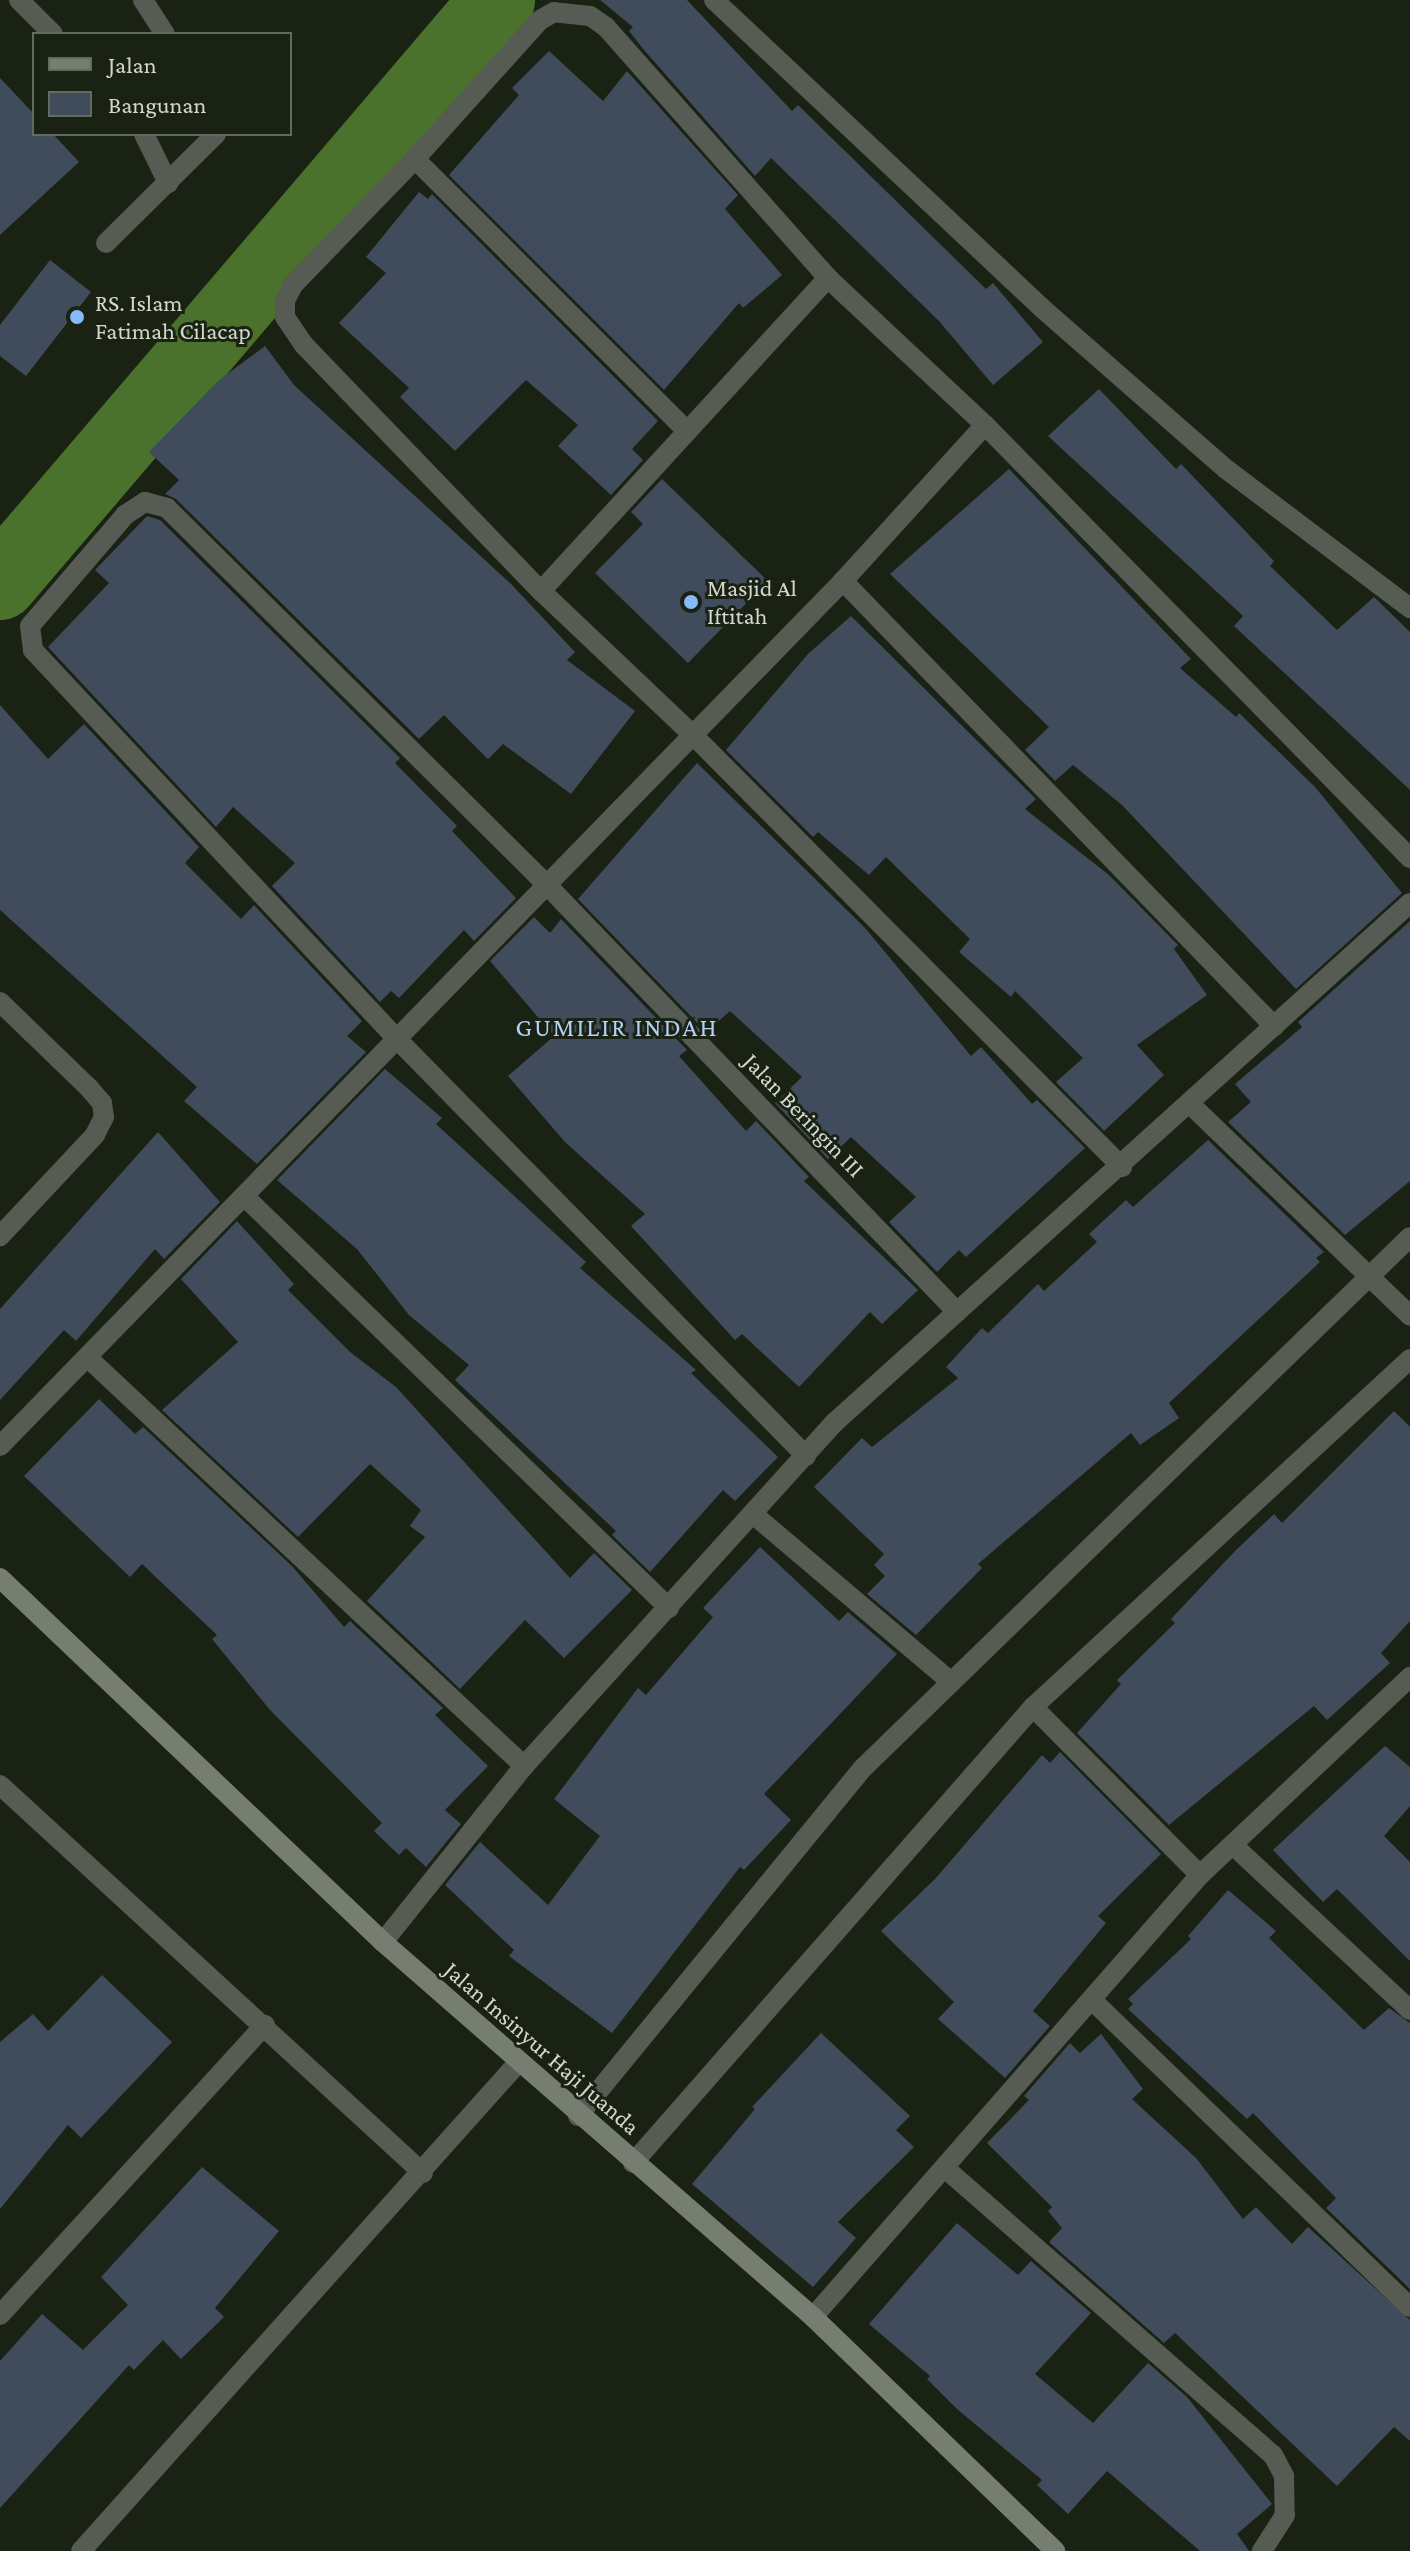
<!DOCTYPE html>
<style>
body{margin:0}
#map{position:relative;width:1410px;height:2551px;overflow:hidden;background:#192213;font-family:"Crimson Pro",serif}
div>[style]{position:absolute}
[style*='--x']{left:calc(var(--x)*1px);top:calc(var(--y)*1px);width:calc(var(--w)*1px);rotate:calc(var(--a)*1deg)}
.river>*{height:74px;margin:-37px;padding:0 37px;transform-origin:37px;border-radius:37px;background:#4b722c}
.building>*{inset:0;background:#404c5b}
.lane>*{height:20px;margin:-10px;padding:0 10px;transform-origin:10px;border-radius:10px;background:#565b53}
.street>*{height:20px;margin:-10px;padding:0 10px;transform-origin:10px;border-radius:10px;background:#565b53}
.secondary>*{height:20px;margin:-10px;padding:0 10px;transform-origin:10px;border-radius:10px;background:#767d71}
.dots>*{width:22px;height:22px;translate:-50% -50%;box-sizing:border-box;border:4px solid #192213;border-radius:50%}
span{translate:-50% -50%;white-space:nowrap;text-align:center;line-height:1.15;-webkit-text-stroke:6px #192213;paint-order:stroke}
.poi-label{font-size:24px;color:#d2d8ce}
.left{translate:0 -50%;text-align:left}
.street-label{font-size:24px;color:#d2d8ce}
.neighbourhood-label{font-size:26px;color:#b2cff4;letter-spacing:2px}
.legend{position:absolute;left:32px;top:32px;width:260px;height:104px;box-sizing:border-box;background:#192213;border:2px solid #636b5e;margin:0;padding:10px 14px;list-style:none;font-size:24px;color:#d2d8ce}
.legend li{display:flex;align-items:center;gap:16px;height:40px}
.legend b{width:40px;border:2px solid #636b5e}
</style>
<div id="map">
<div class="river">
<i style="--x:0;--y:583;--w:767;--a:-49.5"></i>
</div>
<div class="building">
<i style="clip-path:polygon(600px 0,687px 0,792px 111px,798px 105px,986px 289px,993px 283px,1043px 342px,993px 385px,939px 321px,771px 158px,755px 176px,644px 50px,629px 31px,633px 27px)"></i>
<i style="clip-path:polygon(549px 51px,603px 101px,627px 71px,738px 195px,725px 209px,782px 275px,743px 308px,739px 303px,664px 390px,449px 175px,519px 95px,512px 88px)"></i>
<i style="clip-path:polygon(0 78px,34px 114px,34px 134px,53px 134px,79px 162px,0 235px)"></i>
<i style="clip-path:polygon(419px 192px,428px 199px,432px 194px,658px 421px,632px 449px,643px 460px,611px 495px,558px 446px,578px 425px,526px 380px,455px 451px,400px 397px,409px 388px,339px 323px,386px 273px,366px 257px)"></i>
<i style="clip-path:polygon(50px 260px,91px 292px,26px 376px,0 356px,0 325px)"></i>
<i style="clip-path:polygon(265px 346px,294px 385px,511px 584px,575px 652px,567px 660px,635px 711px,571px 794px,503px 744px,488px 759px,444px 715px,419px 739px,176px 499px,165px 494px,179px 480px,149px 452px,219px 380px)"></i>
<i style="clip-path:polygon(1099px 389px,1176px 469px,1181px 464px,1274px 561px,1270px 566px,1337px 630px,1374px 597px,1410px 632px,1410px 790px,1234px 626px,1243px 616px,1048px 436px)"></i>
<i style="clip-path:polygon(1009px 469px,1191px 659px,1180px 668px,1236px 717px,1239px 713px,1315px 787px,1402px 893px,1296px 989px,1122px 805px,1073px 765px,1055px 781px,1025px 750px,1049px 727px,890px 574px)"></i>
<i style="clip-path:polygon(662px 479px,768px 581px,688px 663px,595px 573px,643px 524px,631px 512px)"></i>
<i style="clip-path:polygon(147px 516px,160px 520px,400px 758px,395px 763px,457px 826px,452px 831px,516px 898px,474px 941px,464px 930px,399px 998px,391px 991px,380px 1002px,272px 886px,295px 863px,233px 807px,216px 827px,48px 647px,109px 583px,95px 570px)"></i>
<i style="clip-path:polygon(851px 616px,1036px 799px,1025px 809px,1109px 875px,1178px 945px,1174px 949px,1207px 995px,1137px 1045px,1164px 1075px,1104px 1131px,1056px 1082px,1083px 1058px,1015px 991px,1011px 997px,959px 952px,970px 939px,886px 857px,869px 875px,818px 832px,813px 837px,726px 750px,808px 654px)"></i>
<i style="clip-path:polygon(0 705px,48px 759px,84px 724px,199px 847px,185px 863px,241px 919px,254px 905px,362px 1021px,347px 1036px,366px 1052px,257px 1164px,184px 1101px,197px 1087px,0 910px)"></i>
<i style="clip-path:polygon(697px 763px,866px 929px,971px 1056px,981px 1047px,1032px 1104px,1037px 1100px,1085px 1148px,966px 1257px,959px 1250px,937px 1272px,889px 1222px,916px 1197px,851px 1137px,828px 1159px,775px 1103px,802px 1077px,730px 1011px,706px 1032px,578px 899px)"></i>
<i style="clip-path:polygon(534px 917px,550px 933px,561px 919px,687px 1050px,679px 1056px,746px 1131px,756px 1121px,809px 1177px,804px 1181px,918px 1290px,882px 1324px,870px 1312px,799px 1387px,742px 1334px,735px 1340px,631px 1226px,645px 1214px,565px 1142px,508px 1076px,554px 1036px,490px 961px)"></i>
<i style="clip-path:polygon(1410px 921px,1410px 1181px,1345px 1235px,1228px 1122px,1251px 1102px,1235px 1084px,1302px 1027px,1298px 1022px)"></i>
<i style="clip-path:polygon(385px 1069px,442px 1118px,436px 1124px,586px 1262px,580px 1268px,696px 1370px,691px 1373px,778px 1457px,735px 1501px,723px 1490px,650px 1572px,612px 1535px,616px 1531px,455px 1380px,469px 1365px,409px 1315px,357px 1249px,277px 1180px)"></i>
<i style="clip-path:polygon(158px 1132px,220px 1202px,164px 1259px,155px 1249px,76px 1341px,64px 1330px,0 1400px,0 1309px)"></i>
<i style="clip-path:polygon(1208px 1140px,1324px 1252px,1316px 1258px,1320px 1262px,1169px 1403px,1179px 1418px,1140px 1445px,1131px 1433px,978px 1564px,982px 1568px,916px 1635px,867px 1594px,885px 1576px,874px 1565px,884px 1554px,814px 1487px,862px 1438px,872px 1447px,958px 1378px,946px 1367px,982px 1328px,988px 1333px,1038px 1284px,1044px 1291px,1097px 1242px,1089px 1234px,1126px 1200px,1133px 1207px)"></i>
<i style="clip-path:polygon(237px 1221px,294px 1284px,288px 1290px,350px 1352px,396px 1387px,570px 1578px,594px 1553px,632px 1590px,564px 1658px,525px 1620px,460px 1689px,367px 1601px,425px 1537px,410px 1526px,421px 1510px,370px 1464px,298px 1537px,162px 1410px,238px 1342px,181px 1279px)"></i>
<i style="clip-path:polygon(99px 1399px,135px 1434px,143px 1427px,292px 1566px,344px 1627px,350px 1621px,443px 1708px,435px 1715px,488px 1766px,445px 1810px,461px 1824px,426px 1867px,406px 1848px,399px 1855px,374px 1831px,382px 1823px,270px 1710px,212px 1639px,217px 1635px,142px 1564px,130px 1577px,24px 1476px)"></i>
<i style="clip-path:polygon(1394px 1411px,1410px 1427px,1410px 1621px,1381px 1653px,1390px 1663px,1327px 1720px,1314px 1706px,1169px 1825px,1077px 1733px,1121px 1684px,1117px 1680px,1175px 1623px,1171px 1619px,1235px 1551px,1274px 1514px,1282px 1523px)"></i>
<i style="clip-path:polygon(760px 1547px,839px 1621px,848px 1612px,897px 1654px,764px 1794px,791px 1820px,744px 1870px,740px 1867px,612px 2033px,509px 1956px,514px 1950px,445px 1885px,480px 1842px,548px 1905px,600px 1836px,554px 1799px,638px 1688px,646px 1695px,713px 1617px,703px 1608px)"></i>
<i style="clip-path:polygon(1385px 1746px,1410px 1767px,1410px 1806px,1384px 1836px,1410px 1862px,1410px 1961px,1337px 1889px,1323px 1902px,1273px 1850px)"></i>
<i style="clip-path:polygon(1060px 1752px,1161px 1854px,1098px 1916px,1106px 1923px,1033px 2011px,1050px 2026px,1005px 2078px,938px 2019px,954px 2002px,881px 1931px,935px 1879px,1042px 1755px,1050px 1763px)"></i>
<i style="clip-path:polygon(1228px 1890px,1276px 1931px,1269px 1938px,1364px 2030px,1389px 2008px,1410px 2023px,1410px 2289px,1326px 2208px,1336px 2198px,1253px 2113px,1247px 2119px,1128px 2009px,1133px 2004px,1128px 1999px,1191px 1939px,1188px 1936px)"></i>
<i style="clip-path:polygon(102px 1975px,172px 2042px,81px 2138px,68px 2125px,0 2209px,0 2042px,33px 2014px,48px 2031px)"></i>
<i style="clip-path:polygon(821px 2033px,910px 2116px,896px 2130px,914px 2147px,838px 2222px,856px 2238px,813px 2287px,692px 2184px,755px 2109px,752px 2107px)"></i>
<i style="clip-path:polygon(1101px 2034px,1143px 2089px,1132px 2099px,1196px 2158px,1243px 2219px,1256px 2207px,1292px 2244px,1308px 2227px,1410px 2320px,1410px 2441px,1394px 2427px,1337px 2486px,1175px 2333px,1164px 2343px,1049px 2242px,1062px 2228px,1048px 2211px,1052px 2207px,987px 2143px,1029px 2100px,1024px 2096px,1070px 2043px,1080px 2053px)"></i>
<i style="clip-path:polygon(202px 2167px,279px 2231px,215px 2308px,224px 2317px,181px 2359px,163px 2340px,134px 2370px,129px 2365px,0 2508px,0 2361px,42px 2314px,83px 2350px,128px 2305px,101px 2277px)"></i>
<i style="clip-path:polygon(957px 2223px,1018px 2275px,1031px 2261px,1091px 2313px,1035px 2374px,1093px 2423px,1148px 2363px,1187px 2397px,1272px 2504px,1237px 2534px,1249px 2551px,1200px 2551px,1107px 2471px,1068px 2514px,1037px 2485px,1042px 2480px,957px 2409px,927px 2379px,930px 2376px,869px 2324px)"></i>
</div>
<div class="lane">
<i style="--x:19;--y:0;--w:48;--a:45"></i>
<i style="--x:143;--y:0;--w:40;--a:57.1"></i>
<i style="--x:144;--y:134;--w:55;--a:63.9"></i>
<i style="--x:106;--y:243;--w:155;--a:-44.7"></i>
<i style="--x:0;--y:1002;--w:124;--a:44"></i>
<i style="--x:89;--y:1088;--w:20;--a:49"></i>
<i style="--x:102;--y:1103;--w:14;--a:82"></i>
<i style="--x:104;--y:1117;--w:20;--a:117"></i>
<i style="--x:95;--y:1135;--w:139;--a:133.2"></i>
</div>
<div class="street">
<i style="--x:714;--y:0;--w:451;--a:43.2"></i>
<i style="--x:1043;--y:309;--w:243;--a:41.2"></i>
<i style="--x:1226;--y:469;--w:231;--a:37.1"></i>
<i style="--x:985;--y:425;--w:607;--a:45.53"></i>
<i style="--x:687;--y:431;--w:385;--a:-135"></i>
<i style="--x:415;--y:159;--w:175;--a:134.1"></i>
<i style="--x:293;--y:285;--w:18;--a:117"></i>
<i style="--x:285;--y:301;--w:16;--a:90"></i>
<i style="--x:285;--y:317;--w:34;--a:56"></i>
<i style="--x:304;--y:345;--w:342;--a:46.1"></i>
<i style="--x:541;--y:591;--w:209;--a:43.5"></i>
<i style="--x:693;--y:735;--w:609;--a:45.2"></i>
<i style="--x:843;--y:581;--w:620;--a:45.92"></i>
<i style="--x:541;--y:591;--w:425;--a:-47.5"></i>
<i style="--x:1189;--y:1103;--w:307;--a:43.9"></i>
<i style="--x:244;--y:1196;--w:592;--a:44.11"></i>
<i style="--x:87;--y:1357;--w:599;--a:43.1"></i>
<i style="--x:0;--y:1446;--w:1208;--a:-45.74"></i>
<i style="--x:843;--y:581;--w:211;--a:-47.7"></i>
<i style="--x:985;--y:425;--w:215;--a:-136.9"></i>
<i style="--x:828;--y:278;--w:335;--a:-131.5"></i>
<i style="--x:606;--y:27;--w:19;--a:-145"></i>
<i style="--x:590;--y:16;--w:36;--a:-174"></i>
<i style="--x:554;--y:12;--w:16;--a:150"></i>
<i style="--x:540;--y:20;--w:187;--a:132"></i>
<i style="--x:806;--y:1456;--w:584;--a:-134.45"></i>
<i style="--x:397;--y:1039;--w:533;--a:-133.1"></i>
<i style="--x:33;--y:650;--w:24;--a:-97"></i>
<i style="--x:30;--y:626;--w:146;--a:-49.4"></i>
<i style="--x:125;--y:515;--w:24;--a:-33"></i>
<i style="--x:145;--y:502;--w:23;--a:15"></i>
<i style="--x:167;--y:508;--w:535;--a:44.77"></i>
<i style="--x:547;--y:885;--w:592;--a:46.16"></i>
<i style="--x:753;--y:1514;--w:260;--a:40.3"></i>
<i style="--x:1033;--y:1707;--w:237;--a:45.2"></i>
<i style="--x:0;--y:1785;--w:574;--a:42.53"></i>
<i style="--x:1235;--y:1847;--w:239;--a:43"></i>
<i style="--x:383;--y:1942;--w:226;--a:-51.3"></i>
<i style="--x:524;--y:1766;--w:462;--a:-47.9"></i>
<i style="--x:834;--y:1423;--w:776;--a:-42.08"></i>
<i style="--x:1094;--y:2002;--w:439;--a:44"></i>
<i style="--x:578;--y:2116;--w:450;--a:-50.7"></i>
<i style="--x:863;--y:1768;--w:762;--a:-44.15"></i>
<i style="--x:633;--y:2163;--w:607;--a:-48.74"></i>
<i style="--x:1033;--y:1707;--w:513;--a:-42.71"></i>
<i style="--x:946;--y:2169;--w:434;--a:41.2"></i>
<i style="--x:1273;--y:2455;--w:24;--a:62"></i>
<i style="--x:1284;--y:2476;--w:39;--a:89"></i>
<i style="--x:1285;--y:2515;--w:43;--a:122.6"></i>
<i style="--x:0;--y:2315;--w:393;--a:-47.6"></i>
<i style="--x:813;--y:2317;--w:587;--a:-48.8"></i>
<i style="--x:1200;--y:1875;--w:289;--a:-43.3"></i>
<i style="--x:81;--y:2551;--w:654;--a:-48.16"></i>
</div>
<div class="secondary">
<i style="--x:0;--y:1578;--w:528;--a:43.54"></i>
<i style="--x:383;--y:1942;--w:571;--a:41.09"></i>
<i style="--x:813;--y:2317;--w:337;--a:44"></i>
</div>
<div class="dots">
<i style="left:77px;top:317px;background:#86bbfb"></i>
<i style="left:691px;top:602px;background:#86bbfb"></i>
</div>
<div class="poi-label">
<span class="left" style="left:95px;top:317px">RS. Islam<br>Fatimah Cilacap</span>
<span class="left" style="left:707px;top:602px">Masjid Al<br>Iftitah</span>
</div>
<div class="street-label">
<span style="left:804px;top:1115px;rotate:46deg">Jalan Beringin III</span>
<span style="left:542px;top:2048px;rotate:41deg">Jalan Insinyur Haji Juanda</span>
</div>
<div class="neighbourhood-label">
<span style="left:617px;top:1028px">GUMILIR INDAH</span>
</div>
<ul class="legend">
<li><b style="height:10px;background:#767d71"></b>Jalan</li>
<li><b style="height:22px;background:#404c5b"></b>Bangunan</li>
</ul>
</div>
